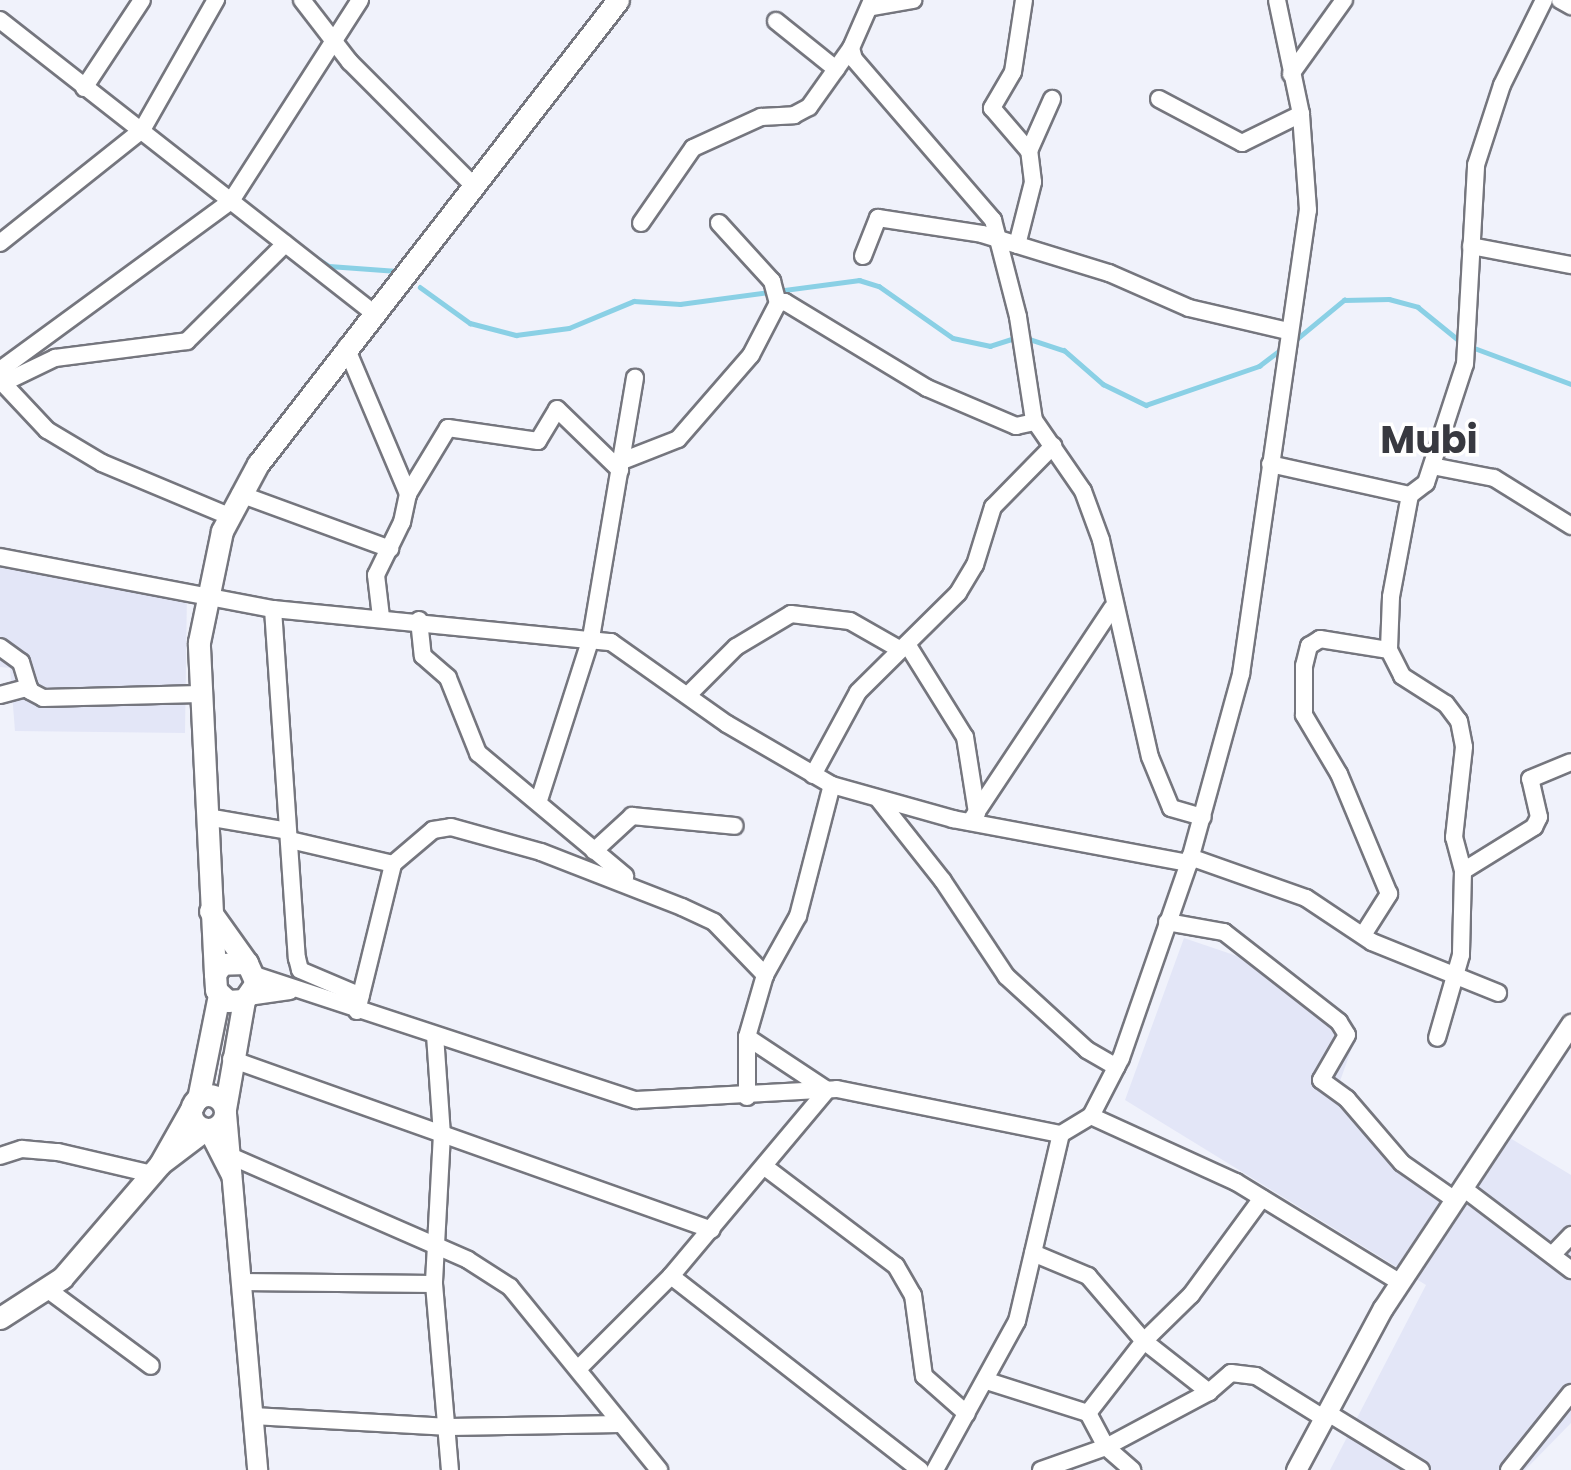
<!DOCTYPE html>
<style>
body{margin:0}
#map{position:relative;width:1571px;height:1470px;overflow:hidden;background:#f0f2fb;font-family:Poppins,sans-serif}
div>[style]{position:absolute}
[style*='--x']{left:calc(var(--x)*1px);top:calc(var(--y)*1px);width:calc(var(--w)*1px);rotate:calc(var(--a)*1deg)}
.built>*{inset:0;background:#e3e6f7}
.stream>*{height:4.5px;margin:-2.25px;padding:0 2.25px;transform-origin:2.25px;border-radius:2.25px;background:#8ad0e5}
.roads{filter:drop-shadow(2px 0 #75767e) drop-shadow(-2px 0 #75767e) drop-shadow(0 2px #75767e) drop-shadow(0 -2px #75767e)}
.minor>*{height:16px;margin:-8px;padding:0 8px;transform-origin:8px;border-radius:8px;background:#fff}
.tertiary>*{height:19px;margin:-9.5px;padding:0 9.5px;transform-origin:9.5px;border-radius:9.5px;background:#fff}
.secondary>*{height:21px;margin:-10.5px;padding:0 10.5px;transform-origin:10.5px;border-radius:10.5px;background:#fff}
.secondary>.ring{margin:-10.5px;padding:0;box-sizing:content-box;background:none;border:21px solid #fff;border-radius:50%}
span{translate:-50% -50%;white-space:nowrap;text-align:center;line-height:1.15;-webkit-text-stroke:7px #fff;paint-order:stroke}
.town-label{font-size:38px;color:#383940;font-weight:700}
</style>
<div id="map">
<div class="built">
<i style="clip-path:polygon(0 557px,187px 591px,185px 733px,15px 731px,10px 668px,0 667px)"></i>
<i style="clip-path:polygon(1184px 938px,1237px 956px,1354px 1042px,1334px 1098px,1442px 1200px,1497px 1130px,1571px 1175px,1571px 1423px,1525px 1470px,1330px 1470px,1426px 1285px,1125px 1100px)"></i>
</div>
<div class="stream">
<i style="--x:312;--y:255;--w:20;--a:33"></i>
<i style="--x:329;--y:266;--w:68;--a:4.2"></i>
<i style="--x:420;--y:287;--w:62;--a:35.8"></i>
<i style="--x:470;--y:323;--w:48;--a:14.6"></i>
<i style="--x:516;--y:335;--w:53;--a:-7.5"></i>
<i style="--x:569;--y:328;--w:70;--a:-22.6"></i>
<i style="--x:634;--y:301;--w:46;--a:3.7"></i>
<i style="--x:680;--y:304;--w:181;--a:-7.6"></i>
<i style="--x:859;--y:280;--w:21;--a:17"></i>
<i style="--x:879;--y:286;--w:90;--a:35.1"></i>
<i style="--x:953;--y:338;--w:38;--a:12"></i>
<i style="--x:990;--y:346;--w:28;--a:-18"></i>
<i style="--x:1026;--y:338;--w:40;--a:18"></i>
<i style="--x:1064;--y:350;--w:52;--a:41.1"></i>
<i style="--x:1103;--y:384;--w:48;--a:26"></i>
<i style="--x:1146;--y:405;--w:120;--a:-19"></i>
<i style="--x:1259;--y:366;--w:26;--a:-37"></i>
<i style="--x:1298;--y:338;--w:60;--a:-39.6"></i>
<i style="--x:1344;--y:300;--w:45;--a:-1.3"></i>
<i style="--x:1389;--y:299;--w:30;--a:15"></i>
<i style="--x:1418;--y:307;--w:55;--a:39.1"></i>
<i style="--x:1469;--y:346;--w:109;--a:20.4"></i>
</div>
<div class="roads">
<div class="minor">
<i style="--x:302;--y:0;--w:78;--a:52.3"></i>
<i style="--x:350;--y:62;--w:173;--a:45"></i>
<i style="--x:872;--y:0;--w:52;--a:113.6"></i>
<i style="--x:851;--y:48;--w:11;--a:75"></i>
<i style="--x:854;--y:59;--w:213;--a:49.2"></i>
<i style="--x:993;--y:220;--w:100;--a:75.5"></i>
<i style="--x:1018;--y:317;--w:104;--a:81.2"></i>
<i style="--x:1034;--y:420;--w:86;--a:55.4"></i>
<i style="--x:1083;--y:491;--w:52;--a:69.8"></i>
<i style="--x:1101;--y:540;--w:222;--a:77.3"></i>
<i style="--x:1150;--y:757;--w:55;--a:67.6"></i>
<i style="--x:1171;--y:808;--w:33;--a:16"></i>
<i style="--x:1024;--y:0;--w:73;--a:98.7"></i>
<i style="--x:1013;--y:72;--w:42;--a:120.3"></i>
<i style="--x:992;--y:108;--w:57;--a:49.3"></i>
<i style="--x:1560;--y:0;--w:13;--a:29"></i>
<i style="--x:872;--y:7;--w:42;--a:-9.7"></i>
<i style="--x:0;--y:20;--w:474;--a:38.1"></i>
<i style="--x:776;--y:21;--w:77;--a:38.7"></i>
<i style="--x:1291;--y:74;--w:91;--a:-54.4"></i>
<i style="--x:84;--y:88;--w:105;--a:-56.6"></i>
<i style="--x:1159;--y:99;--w:94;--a:27.9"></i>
<i style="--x:1242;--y:143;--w:66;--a:-26.2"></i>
<i style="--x:641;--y:223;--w:91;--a:-55.3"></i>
<i style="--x:693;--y:148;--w:75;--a:-24.5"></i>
<i style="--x:761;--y:117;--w:33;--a:-3"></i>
<i style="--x:794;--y:115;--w:17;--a:-28"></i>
<i style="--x:809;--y:107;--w:72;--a:-54.6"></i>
<i style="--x:719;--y:223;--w:79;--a:47.6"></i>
<i style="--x:772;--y:281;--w:23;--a:75"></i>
<i style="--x:0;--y:243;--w:181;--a:-38.5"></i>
<i style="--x:142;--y:130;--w:150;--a:-60.4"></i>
<i style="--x:1017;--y:245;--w:65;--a:-75.7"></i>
<i style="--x:1033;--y:182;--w:31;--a:-97"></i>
<i style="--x:1029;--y:151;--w:57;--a:-66.1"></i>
<i style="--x:1471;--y:246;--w:102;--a:10.8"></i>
<i style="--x:863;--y:256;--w:41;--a:-68.5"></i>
<i style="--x:878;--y:218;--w:105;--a:8.7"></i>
<i style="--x:982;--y:234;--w:133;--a:17.1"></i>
<i style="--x:1109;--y:273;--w:87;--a:23.6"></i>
<i style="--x:1189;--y:308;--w:102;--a:13.1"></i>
<i style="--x:346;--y:347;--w:160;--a:67.1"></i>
<i style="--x:408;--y:494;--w:29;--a:102"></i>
<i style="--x:402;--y:522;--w:59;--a:116.1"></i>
<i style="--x:376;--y:575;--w:42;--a:83.2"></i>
<i style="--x:0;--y:370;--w:286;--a:-36.2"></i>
<i style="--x:231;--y:201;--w:239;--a:-57.3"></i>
<i style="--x:0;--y:380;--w:69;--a:46.8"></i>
<i style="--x:47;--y:430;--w:64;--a:31"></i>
<i style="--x:102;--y:463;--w:138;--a:22.7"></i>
<i style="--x:3;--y:383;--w:58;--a:-25.7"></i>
<i style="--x:55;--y:358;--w:133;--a:-7.3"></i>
<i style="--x:187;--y:341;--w:138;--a:-44.7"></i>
<i style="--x:622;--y:461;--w:60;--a:-21.4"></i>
<i style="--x:678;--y:439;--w:111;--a:-49"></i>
<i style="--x:751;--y:355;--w:59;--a:-62.6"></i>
<i style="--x:778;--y:303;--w:7;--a:-8"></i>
<i style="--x:785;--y:302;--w:166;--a:31.2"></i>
<i style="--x:927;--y:388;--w:97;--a:23.1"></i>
<i style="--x:1016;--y:426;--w:19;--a:-12"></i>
<i style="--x:1270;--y:464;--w:143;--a:12.5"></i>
<i style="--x:1410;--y:495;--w:20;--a:-37"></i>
<i style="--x:1426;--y:483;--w:125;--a:-71.9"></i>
<i style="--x:1465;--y:364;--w:199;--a:-86.8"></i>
<i style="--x:1476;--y:165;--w:84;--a:-72"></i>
<i style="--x:1502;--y:85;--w:95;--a:-63.7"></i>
<i style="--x:1432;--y:466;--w:63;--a:11"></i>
<i style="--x:1494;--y:478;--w:91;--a:31.9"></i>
<i style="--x:240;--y:494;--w:160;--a:20.1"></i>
<i style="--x:408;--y:494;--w:77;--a:-58.8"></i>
<i style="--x:448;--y:428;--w:91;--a:8.2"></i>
<i style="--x:538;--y:441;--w:37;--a:-59"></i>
<i style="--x:557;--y:409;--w:88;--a:44.1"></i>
<i style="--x:1410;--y:495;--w:104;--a:100.6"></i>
<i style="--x:1391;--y:597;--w:53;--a:92.2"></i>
<i style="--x:1389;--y:650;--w:29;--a:63"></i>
<i style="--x:1402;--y:676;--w:52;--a:32.5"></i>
<i style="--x:1446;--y:704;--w:21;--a:53"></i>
<i style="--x:1459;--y:721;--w:26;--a:79"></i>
<i style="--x:1464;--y:747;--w:91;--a:96.3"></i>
<i style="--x:1454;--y:837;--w:35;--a:75"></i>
<i style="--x:1463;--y:871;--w:84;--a:91.4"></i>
<i style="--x:1461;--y:955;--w:86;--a:106.1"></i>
<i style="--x:0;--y:557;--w:278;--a:10.8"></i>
<i style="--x:273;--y:609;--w:340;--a:5.6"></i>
<i style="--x:611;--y:642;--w:142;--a:35.3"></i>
<i style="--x:727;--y:724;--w:121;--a:30.2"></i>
<i style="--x:832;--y:785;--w:126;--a:15.7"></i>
<i style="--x:953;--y:819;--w:240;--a:10.6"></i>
<i style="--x:273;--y:609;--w:350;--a:86.1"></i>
<i style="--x:297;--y:958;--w:12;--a:76"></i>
<i style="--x:300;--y:970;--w:66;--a:23.1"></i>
<i style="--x:419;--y:620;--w:36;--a:84"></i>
<i style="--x:423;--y:656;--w:33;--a:41"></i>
<i style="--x:448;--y:678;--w:81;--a:68.2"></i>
<i style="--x:478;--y:753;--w:192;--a:39.9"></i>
<i style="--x:907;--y:644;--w:110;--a:58.1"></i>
<i style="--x:965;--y:737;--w:77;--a:81"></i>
<i style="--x:0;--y:647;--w:26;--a:36"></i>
<i style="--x:21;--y:662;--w:30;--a:73"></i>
<i style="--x:30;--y:691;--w:15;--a:28"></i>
<i style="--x:43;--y:698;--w:157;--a:-1.5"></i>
<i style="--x:0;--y:695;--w:30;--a:-15"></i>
<i style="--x:688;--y:695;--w:68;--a:-45"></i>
<i style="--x:736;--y:647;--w:64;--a:-31"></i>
<i style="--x:791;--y:614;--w:59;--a:6.8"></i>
<i style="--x:850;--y:621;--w:56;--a:29.7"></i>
<i style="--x:813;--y:775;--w:94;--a:-61.5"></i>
<i style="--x:858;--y:692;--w:141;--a:-44.7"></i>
<i style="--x:958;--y:593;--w:33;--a:-59"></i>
<i style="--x:975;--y:565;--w:61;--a:-72.8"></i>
<i style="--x:993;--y:507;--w:86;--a:-45.5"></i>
<i style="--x:539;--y:800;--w:170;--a:-72.2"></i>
<i style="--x:591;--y:638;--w:264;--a:-80.4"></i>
<i style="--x:879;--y:800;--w:103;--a:51.7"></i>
<i style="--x:943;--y:881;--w:114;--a:56.4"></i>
<i style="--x:1006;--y:976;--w:110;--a:42.4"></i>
<i style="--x:1087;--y:1050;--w:34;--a:30"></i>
<i style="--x:207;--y:817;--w:82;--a:9.8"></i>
<i style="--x:970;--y:822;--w:257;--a:-56.4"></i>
<i style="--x:290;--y:840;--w:106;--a:13.1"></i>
<i style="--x:594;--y:851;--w:52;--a:-42.6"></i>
<i style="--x:632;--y:816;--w:103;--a:5.5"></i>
<i style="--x:1190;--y:857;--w:123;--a:19.5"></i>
<i style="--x:1306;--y:898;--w:79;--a:33.7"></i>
<i style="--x:1372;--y:942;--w:136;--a:22"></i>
<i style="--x:1463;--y:871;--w:84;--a:-31.8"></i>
<i style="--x:1534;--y:827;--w:11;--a:-63"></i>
<i style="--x:1539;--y:817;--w:39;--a:-103"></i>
<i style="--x:1530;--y:779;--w:44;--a:-22.5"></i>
<i style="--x:1167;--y:922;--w:58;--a:10"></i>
<i style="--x:1224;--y:932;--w:146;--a:38"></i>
<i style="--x:1339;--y:1022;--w:15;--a:58"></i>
<i style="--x:1347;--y:1035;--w:52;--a:120"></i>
<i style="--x:1321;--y:1080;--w:32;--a:36"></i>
<i style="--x:1347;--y:1099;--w:84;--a:49.3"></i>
<i style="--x:1402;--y:1163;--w:65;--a:34.9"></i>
<i style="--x:1363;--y:935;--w:49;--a:-57.6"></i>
<i style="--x:1389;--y:894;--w:130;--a:-112.6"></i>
<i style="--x:1339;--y:774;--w:69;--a:-120.7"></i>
<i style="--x:1304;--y:715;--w:49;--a:-90"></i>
<i style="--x:1304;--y:666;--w:21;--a:-76"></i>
<i style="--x:1309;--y:646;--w:13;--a:-32"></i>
<i style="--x:1320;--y:639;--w:70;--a:9.1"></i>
<i style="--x:255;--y:975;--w:401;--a:18.2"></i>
<i style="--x:636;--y:1100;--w:201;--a:-3.1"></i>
<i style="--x:837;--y:1089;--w:228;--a:11.4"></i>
<i style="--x:248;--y:997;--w:42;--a:-8.1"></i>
<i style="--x:357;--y:1011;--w:151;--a:-76.2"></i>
<i style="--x:393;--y:864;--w:52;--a:-40.4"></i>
<i style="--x:433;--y:830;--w:18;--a:-9"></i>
<i style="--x:451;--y:827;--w:93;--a:15.5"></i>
<i style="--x:541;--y:852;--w:151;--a:21.3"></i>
<i style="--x:682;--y:907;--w:35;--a:25"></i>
<i style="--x:714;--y:922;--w:74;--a:46.1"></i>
<i style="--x:435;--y:1035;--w:99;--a:86"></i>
<i style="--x:442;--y:1134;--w:150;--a:93.1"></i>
<i style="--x:434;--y:1284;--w:187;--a:85.1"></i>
<i style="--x:231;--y:1059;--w:510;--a:19.57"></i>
<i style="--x:747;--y:1097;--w:60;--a:-90"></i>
<i style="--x:747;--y:1037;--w:65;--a:-73.8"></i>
<i style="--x:765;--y:975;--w:68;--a:-60.8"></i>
<i style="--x:798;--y:916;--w:135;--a:-75.5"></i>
<i style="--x:1091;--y:1116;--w:159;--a:24.5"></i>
<i style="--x:1236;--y:1182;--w:191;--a:31.5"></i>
<i style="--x:0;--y:1156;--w:23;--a:-18"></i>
<i style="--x:22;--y:1149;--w:36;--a:5"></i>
<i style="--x:58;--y:1152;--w:97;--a:13.2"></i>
<i style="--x:235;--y:1158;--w:254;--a:23.6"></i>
<i style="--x:468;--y:1260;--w:50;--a:32.7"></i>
<i style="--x:510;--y:1287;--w:236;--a:50.8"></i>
<i style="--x:765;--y:1167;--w:164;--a:37.1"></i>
<i style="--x:896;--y:1266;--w:34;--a:60"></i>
<i style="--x:913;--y:1295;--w:82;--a:82.3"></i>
<i style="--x:924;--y:1376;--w:57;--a:41.5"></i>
<i style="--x:1463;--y:1188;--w:136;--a:37.2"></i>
<i style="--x:1033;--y:1253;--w:60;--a:22.7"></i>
<i style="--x:1088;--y:1276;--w:86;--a:49.3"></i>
<i style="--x:1144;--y:1341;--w:83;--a:38.1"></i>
<i style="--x:1552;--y:1255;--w:28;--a:-46"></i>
<i style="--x:671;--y:1276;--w:316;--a:37.9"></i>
<i style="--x:240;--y:1282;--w:194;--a:0.6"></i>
<i style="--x:47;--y:1289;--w:129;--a:36.5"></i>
<i style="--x:578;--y:1369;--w:132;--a:-45"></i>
<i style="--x:671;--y:1276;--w:243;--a:-50"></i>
<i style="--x:827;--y:1090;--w:96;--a:-146.5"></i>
<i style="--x:987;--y:1381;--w:106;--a:17.6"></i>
<i style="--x:1088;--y:1413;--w:38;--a:62"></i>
<i style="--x:1106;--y:1447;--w:35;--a:41"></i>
<i style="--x:1088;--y:1413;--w:91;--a:-52.1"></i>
<i style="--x:1144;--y:1341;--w:66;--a:-44.4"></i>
<i style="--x:1191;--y:1295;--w:120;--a:-53.8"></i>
<i style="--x:1328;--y:1413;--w:109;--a:31.5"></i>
<i style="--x:253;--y:1416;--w:197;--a:3.2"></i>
<i style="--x:450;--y:1427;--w:170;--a:-1"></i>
<i style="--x:935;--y:1470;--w:170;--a:-61.2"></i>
<i style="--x:1017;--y:1321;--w:192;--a:-76.8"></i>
<i style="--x:1061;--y:1134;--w:35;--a:-31"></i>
<i style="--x:1091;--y:1116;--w:65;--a:-62.7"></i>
<i style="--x:1121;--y:1058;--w:207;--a:-70.8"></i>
<i style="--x:1189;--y:863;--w:196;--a:-74.6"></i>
<i style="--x:1241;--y:674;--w:469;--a:-81.8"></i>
<i style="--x:1308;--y:210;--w:96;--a:-94.2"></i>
<i style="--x:1301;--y:114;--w:116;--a:-101.9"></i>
<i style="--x:1041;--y:1470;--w:69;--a:-19.5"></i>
<i style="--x:1106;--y:1447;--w:117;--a:-28.1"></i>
<i style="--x:1209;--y:1392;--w:29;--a:-41"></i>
<i style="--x:1231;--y:1373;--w:25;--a:7"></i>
<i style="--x:1256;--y:1376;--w:81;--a:31.9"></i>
<i style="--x:1509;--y:1470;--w:99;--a:-51.2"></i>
</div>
<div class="tertiary">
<i style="--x:226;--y:1113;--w:358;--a:85"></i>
<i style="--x:208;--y:1130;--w:51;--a:62.9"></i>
<i style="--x:1296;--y:1470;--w:184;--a:-61.8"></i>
<i style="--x:1383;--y:1308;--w:341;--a:-56.5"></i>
</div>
<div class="secondary">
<i style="--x:210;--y:911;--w:64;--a:54.6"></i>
<i style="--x:215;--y:974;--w:332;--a:-92.8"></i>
<i style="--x:199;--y:642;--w:113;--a:-78.3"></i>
<i style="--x:222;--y:531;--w:76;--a:-61.8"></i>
<i style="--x:258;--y:464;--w:587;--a:-52.19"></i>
<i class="ring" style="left:191px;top:1095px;width:13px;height:13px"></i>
<i style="--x:198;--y:1099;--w:106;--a:-78.6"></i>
<i style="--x:225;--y:1109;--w:111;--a:-80.1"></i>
<i style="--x:244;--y:1000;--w:21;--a:-55"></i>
<i style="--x:256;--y:983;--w:22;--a:-114"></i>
<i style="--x:247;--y:963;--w:25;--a:178"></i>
<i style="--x:222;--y:964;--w:12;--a:125"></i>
<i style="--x:215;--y:974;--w:16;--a:86"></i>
<i style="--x:216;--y:990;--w:16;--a:43"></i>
<i style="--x:228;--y:1001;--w:16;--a:-4"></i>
<i style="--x:160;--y:1164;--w:69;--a:-60.5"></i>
<i style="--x:0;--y:1318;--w:74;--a:-32.8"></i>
<i style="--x:62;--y:1278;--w:150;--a:-49.3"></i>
<i style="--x:160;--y:1164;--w:58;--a:-37.3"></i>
</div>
</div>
<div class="town-label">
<span style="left:1429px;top:440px">Mubi</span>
</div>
</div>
